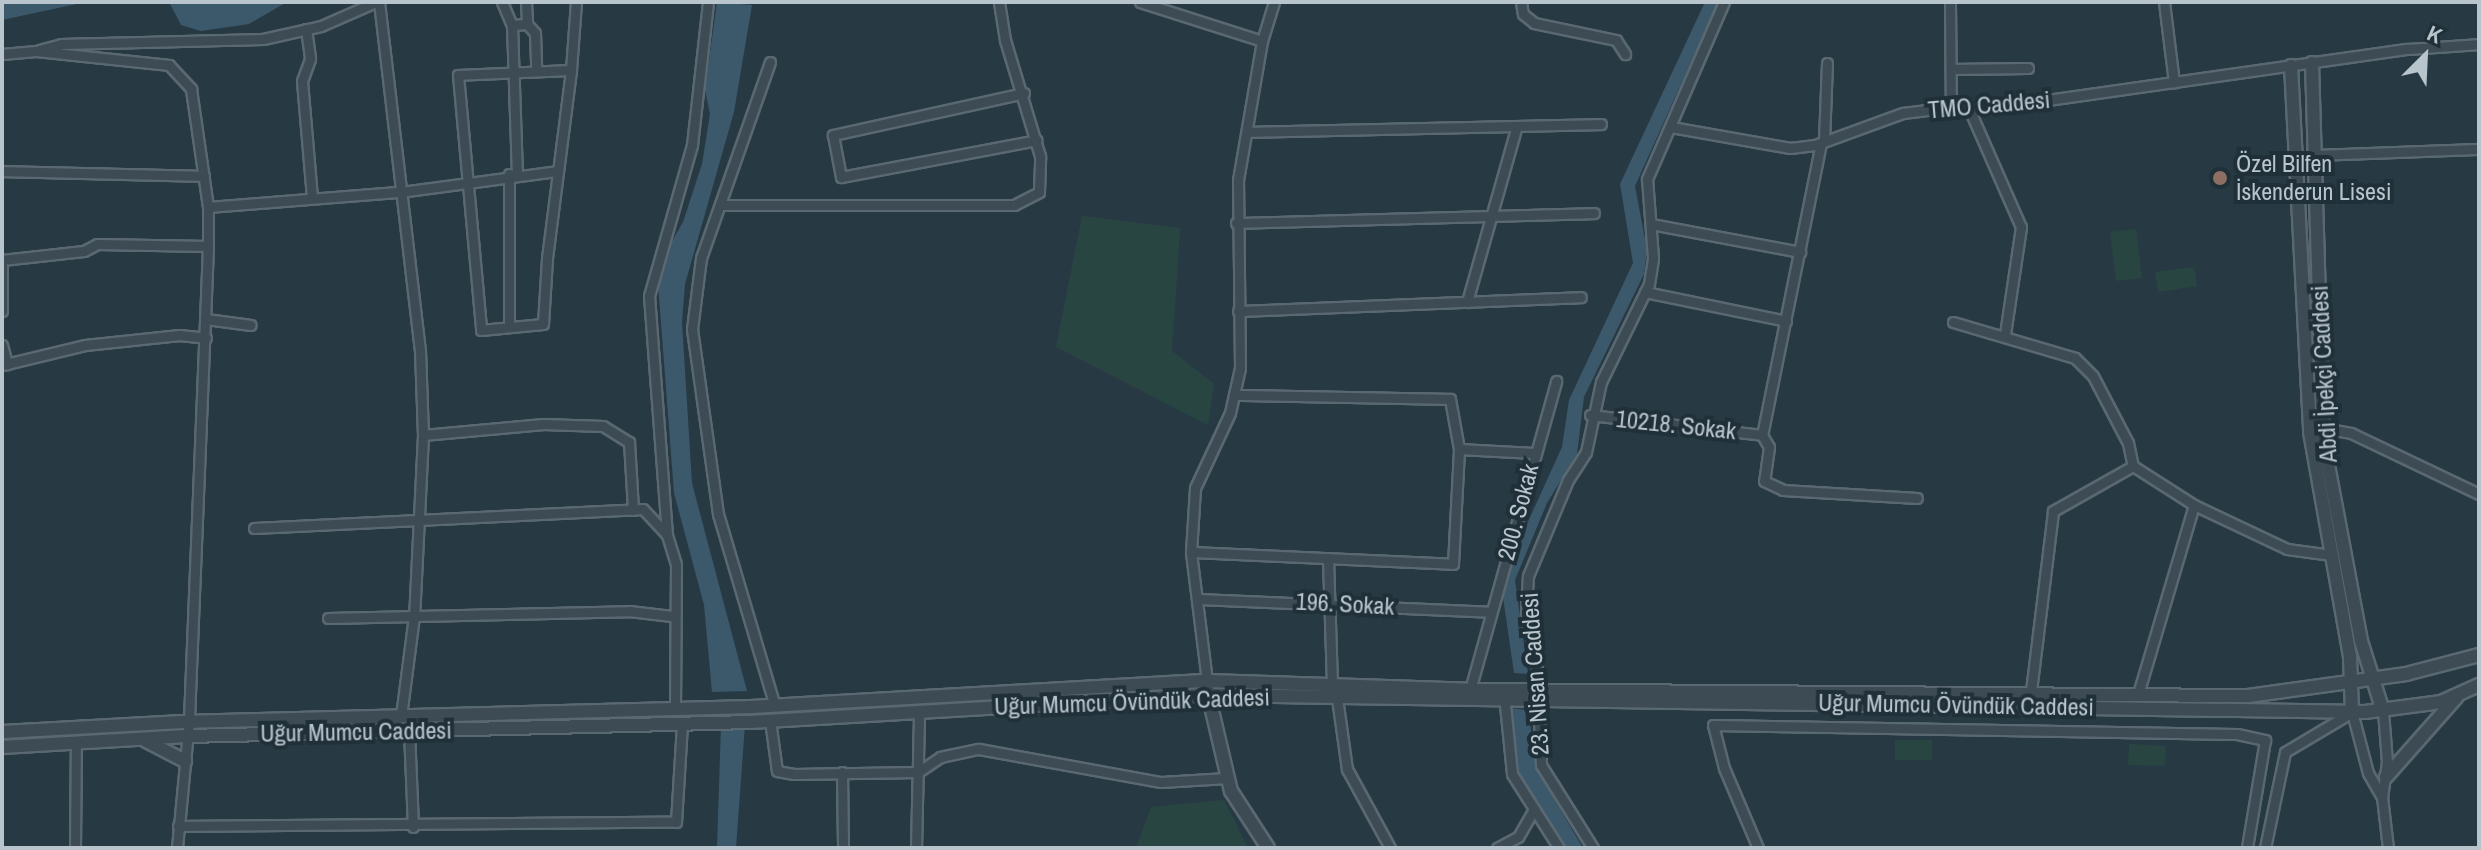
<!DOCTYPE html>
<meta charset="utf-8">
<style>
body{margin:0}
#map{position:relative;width:2481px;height:850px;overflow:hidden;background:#273a44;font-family:"Archivo Narrow",sans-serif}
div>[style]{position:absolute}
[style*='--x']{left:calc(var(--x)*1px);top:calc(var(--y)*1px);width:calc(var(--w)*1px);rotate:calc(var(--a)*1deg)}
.green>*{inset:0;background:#294542}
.water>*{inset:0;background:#3b596b}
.roads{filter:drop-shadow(2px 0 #5a6871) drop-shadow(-2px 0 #5a6871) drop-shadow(0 2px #5a6871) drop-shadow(0 -2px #5a6871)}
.minor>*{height:9px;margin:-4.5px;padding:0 4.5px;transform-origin:4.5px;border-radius:4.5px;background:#3c4b54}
.tertiary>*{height:12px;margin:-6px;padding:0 6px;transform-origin:6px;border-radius:6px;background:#3c4b54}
.dots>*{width:22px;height:22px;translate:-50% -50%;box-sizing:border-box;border:4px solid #203039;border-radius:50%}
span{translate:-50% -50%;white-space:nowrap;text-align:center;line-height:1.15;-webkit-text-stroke:8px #203039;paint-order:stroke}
.street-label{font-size:24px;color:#b9c5cd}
.poi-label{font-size:24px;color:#b9c5cd}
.left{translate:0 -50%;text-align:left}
.frame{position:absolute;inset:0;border:4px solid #b9c5cd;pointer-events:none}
.north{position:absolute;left:2385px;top:16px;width:80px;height:80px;-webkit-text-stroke:6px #203039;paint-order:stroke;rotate:24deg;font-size:22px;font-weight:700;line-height:32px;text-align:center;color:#b9c5cd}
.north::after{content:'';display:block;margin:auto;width:28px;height:36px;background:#b9c5cd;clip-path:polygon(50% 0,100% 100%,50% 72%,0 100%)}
</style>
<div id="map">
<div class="green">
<i style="clip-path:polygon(1082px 216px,1180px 228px,1172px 351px,1214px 384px,1208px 425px,1056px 347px)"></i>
<i style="clip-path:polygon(2136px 229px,2142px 278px,2116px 281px,2110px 232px)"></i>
<i style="clip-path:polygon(2194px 267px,2197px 286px,2158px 292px,2155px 272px)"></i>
<i style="clip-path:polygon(1895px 740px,1932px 740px,1932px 760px,1895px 760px)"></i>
<i style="clip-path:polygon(2129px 744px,2166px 746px,2165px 766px,2128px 765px)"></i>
<i style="clip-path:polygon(1224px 800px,1248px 848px,1136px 848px,1151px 807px)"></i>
</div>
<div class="water">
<i style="clip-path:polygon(2px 2px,86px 2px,2px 20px)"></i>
<i style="clip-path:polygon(169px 2px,287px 2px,249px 24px,201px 31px,181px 25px)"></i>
<i style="clip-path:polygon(717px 2px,752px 5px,734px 112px,685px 284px,682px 322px,692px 483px,747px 691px,712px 692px,704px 605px,674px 493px,658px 284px,663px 257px,683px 222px,702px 164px,710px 114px,705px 90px)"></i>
<i style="clip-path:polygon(1705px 2px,1718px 2px,1635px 186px,1647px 250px,1644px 274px,1584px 397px,1577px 454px,1547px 503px,1515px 580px,1528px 674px,1514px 673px,1502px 590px,1506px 570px,1562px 447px,1569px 400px,1633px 263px,1620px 184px)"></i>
<i style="clip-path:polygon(1508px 708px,1528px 710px,1537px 770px,1583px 848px,1566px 848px,1519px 773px)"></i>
<i style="clip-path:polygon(745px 725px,736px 848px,717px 848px,721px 726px)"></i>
</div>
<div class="roads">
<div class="minor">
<i style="--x:379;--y:2;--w:350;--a:83.3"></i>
<i style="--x:420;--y:350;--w:85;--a:88"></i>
<i style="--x:423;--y:435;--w:181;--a:92.8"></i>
<i style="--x:414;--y:616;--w:101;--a:97.4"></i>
<i style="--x:502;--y:2;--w:25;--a:67"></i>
<i style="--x:512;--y:25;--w:148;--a:88.1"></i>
<i style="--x:526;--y:2;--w:22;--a:87"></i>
<i style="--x:1140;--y:2;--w:128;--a:17.7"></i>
<i style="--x:1521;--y:2;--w:12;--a:81"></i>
<i style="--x:1523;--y:14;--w:14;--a:39"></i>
<i style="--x:1534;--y:23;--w:84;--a:11.7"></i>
<i style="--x:1616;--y:40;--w:17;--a:57"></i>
<i style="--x:1950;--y:2;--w:105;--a:89.5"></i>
<i style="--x:2164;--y:2;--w:81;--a:82.9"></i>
<i style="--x:512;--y:25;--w:15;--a:-4"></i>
<i style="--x:527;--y:24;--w:12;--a:48"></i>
<i style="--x:535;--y:33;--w:37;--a:88"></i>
<i style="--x:306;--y:29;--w:30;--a:82"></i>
<i style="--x:310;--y:59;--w:23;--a:110"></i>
<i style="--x:302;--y:81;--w:116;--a:85.1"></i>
<i style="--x:39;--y:50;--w:23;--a:-15"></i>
<i style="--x:61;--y:44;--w:202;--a:-1.4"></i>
<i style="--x:263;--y:39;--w:59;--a:-12.6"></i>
<i style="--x:321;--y:26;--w:60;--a:-23.6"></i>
<i style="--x:2;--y:54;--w:34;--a:-5"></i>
<i style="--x:36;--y:51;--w:134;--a:6"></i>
<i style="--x:169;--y:65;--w:33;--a:47"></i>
<i style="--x:191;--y:89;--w:119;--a:81.8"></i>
<i style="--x:208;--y:207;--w:39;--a:90"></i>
<i style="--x:208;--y:246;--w:475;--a:92.3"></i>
<i style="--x:189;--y:721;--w:128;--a:95.4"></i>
<i style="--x:770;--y:62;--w:208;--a:109.4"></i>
<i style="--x:701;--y:258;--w:72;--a:97.2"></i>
<i style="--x:692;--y:329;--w:187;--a:82"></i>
<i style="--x:718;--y:514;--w:200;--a:73.5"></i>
<i style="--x:1951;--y:69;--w:77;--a:-0.7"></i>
<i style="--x:571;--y:70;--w:113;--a:177.5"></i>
<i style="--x:458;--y:75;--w:256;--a:84.8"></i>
<i style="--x:481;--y:330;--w:62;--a:-5.5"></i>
<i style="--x:543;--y:324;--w:66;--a:-86.5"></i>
<i style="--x:547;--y:258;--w:190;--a:-82.7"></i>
<i style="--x:571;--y:70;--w:68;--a:-85.8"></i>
<i style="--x:1024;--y:93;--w:196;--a:167.6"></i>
<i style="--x:833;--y:135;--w:43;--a:79.2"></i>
<i style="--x:841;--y:177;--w:199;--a:-10.7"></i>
<i style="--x:1970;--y:111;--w:127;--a:66.3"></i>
<i style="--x:2021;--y:227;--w:108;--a:98.5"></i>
<i style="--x:1671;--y:127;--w:121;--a:10"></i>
<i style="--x:1790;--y:148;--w:25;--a:-7"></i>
<i style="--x:1815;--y:145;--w:94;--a:-20"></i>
<i style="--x:1903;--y:113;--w:48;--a:-7.1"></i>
<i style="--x:1951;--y:107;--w:19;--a:12"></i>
<i style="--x:1970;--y:111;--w:442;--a:-8.1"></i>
<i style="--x:2408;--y:49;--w:71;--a:-4"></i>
<i style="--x:1248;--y:132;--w:353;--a:-1.3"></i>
<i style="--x:1824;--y:141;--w:78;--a:-87.8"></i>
<i style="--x:1821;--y:143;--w:298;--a:101.4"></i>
<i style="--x:1762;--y:435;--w:14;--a:60"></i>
<i style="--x:1769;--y:447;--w:34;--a:98"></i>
<i style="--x:1764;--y:481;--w:21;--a:25"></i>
<i style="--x:1783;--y:490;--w:134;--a:3.4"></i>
<i style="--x:2313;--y:155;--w:166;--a:-2.1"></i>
<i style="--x:2;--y:171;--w:202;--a:1.4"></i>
<i style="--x:509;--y:174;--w:152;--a:90"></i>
<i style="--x:720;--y:205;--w:294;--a:0"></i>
<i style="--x:1014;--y:205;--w:28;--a:-27"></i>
<i style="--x:1039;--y:192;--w:36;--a:-88"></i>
<i style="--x:1040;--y:156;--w:121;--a:-106.8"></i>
<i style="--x:1005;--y:40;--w:38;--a:-99"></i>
<i style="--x:208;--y:207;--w:193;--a:-4.5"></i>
<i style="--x:400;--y:192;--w:159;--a:-7.6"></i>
<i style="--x:1236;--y:223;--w:358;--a:-1.6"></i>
<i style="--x:1651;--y:224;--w:152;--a:10.6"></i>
<i style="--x:2;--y:260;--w:82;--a:-6.3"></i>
<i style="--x:84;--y:251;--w:15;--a:-28"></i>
<i style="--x:97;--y:244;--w:111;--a:1"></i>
<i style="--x:2;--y:266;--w:45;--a:90"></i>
<i style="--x:1645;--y:292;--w:144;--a:11.6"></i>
<i style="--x:1467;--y:302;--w:180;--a:-74.2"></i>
<i style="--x:1238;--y:311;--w:343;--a:-2.3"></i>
<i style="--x:206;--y:319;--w:45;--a:7.6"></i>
<i style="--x:1953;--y:322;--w:127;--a:16.4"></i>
<i style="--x:2075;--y:358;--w:25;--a:45"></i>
<i style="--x:2093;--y:376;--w:76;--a:62.4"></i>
<i style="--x:2128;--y:443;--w:24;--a:78"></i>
<i style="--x:2133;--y:466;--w:72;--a:32.6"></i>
<i style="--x:2194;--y:505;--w:197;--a:106.5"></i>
<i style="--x:2;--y:345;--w:20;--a:75"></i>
<i style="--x:2;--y:365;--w:85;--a:-13.5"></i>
<i style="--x:85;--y:345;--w:95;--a:-6.1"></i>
<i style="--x:179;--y:335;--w:27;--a:6"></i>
<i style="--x:1590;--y:415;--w:173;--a:6.6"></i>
<i style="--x:2323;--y:428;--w:28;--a:10"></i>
<i style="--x:2351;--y:433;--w:142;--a:25.5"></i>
<i style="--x:423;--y:435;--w:121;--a:-5.2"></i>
<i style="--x:543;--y:424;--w:60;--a:1.9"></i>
<i style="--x:603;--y:426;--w:31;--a:32"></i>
<i style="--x:629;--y:442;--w:68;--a:86.6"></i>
<i style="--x:1459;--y:449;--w:75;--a:3.1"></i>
<i style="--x:2194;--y:505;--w:103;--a:25.3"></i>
<i style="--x:2287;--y:549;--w:45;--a:7.6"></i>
<i style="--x:254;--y:528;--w:389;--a:-2.8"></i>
<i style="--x:643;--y:509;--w:35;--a:47"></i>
<i style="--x:667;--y:535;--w:31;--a:73"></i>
<i style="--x:676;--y:565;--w:144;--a:90.4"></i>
<i style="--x:667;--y:535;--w:240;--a:-94.3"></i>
<i style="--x:649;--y:296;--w:157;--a:-74.1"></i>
<i style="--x:692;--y:145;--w:144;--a:-83.6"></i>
<i style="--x:1191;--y:552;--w:262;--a:2.6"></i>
<i style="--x:1453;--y:564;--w:115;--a:-87"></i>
<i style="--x:1459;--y:449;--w:51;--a:-100.2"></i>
<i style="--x:1450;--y:399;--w:216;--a:-178.9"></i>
<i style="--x:1328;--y:558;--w:126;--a:88.2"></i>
<i style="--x:1198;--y:599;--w:293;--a:2.5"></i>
<i style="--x:328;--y:618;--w:301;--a:-1.3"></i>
<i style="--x:629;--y:611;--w:43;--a:6.6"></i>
<i style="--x:1207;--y:681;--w:130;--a:-97.1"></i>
<i style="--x:1191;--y:552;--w:64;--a:-86.4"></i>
<i style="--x:1195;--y:488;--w:83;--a:-65"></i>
<i style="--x:1230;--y:413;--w:46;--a:-77.5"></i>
<i style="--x:1240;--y:368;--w:188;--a:-90.6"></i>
<i style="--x:1238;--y:180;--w:141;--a:-80.2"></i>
<i style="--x:1262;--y:41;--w:41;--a:-72.9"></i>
<i style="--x:1470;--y:690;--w:321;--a:-74.4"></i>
<i style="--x:2031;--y:691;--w:181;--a:-83"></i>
<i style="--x:2053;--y:511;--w:92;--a:-29.4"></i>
<i style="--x:1504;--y:695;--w:79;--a:84.2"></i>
<i style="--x:1512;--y:774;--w:88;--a:57.6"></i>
<i style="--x:1337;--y:698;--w:72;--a:82"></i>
<i style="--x:1347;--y:769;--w:90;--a:61.4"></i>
<i style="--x:2383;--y:711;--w:51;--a:85.5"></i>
<i style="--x:2387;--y:762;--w:35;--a:98"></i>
<i style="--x:2382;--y:797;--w:51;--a:83.3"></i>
<i style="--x:770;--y:720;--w:51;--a:82.2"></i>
<i style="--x:777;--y:771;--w:17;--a:10"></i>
<i style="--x:794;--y:774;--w:124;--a:-0.9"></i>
<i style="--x:918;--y:772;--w:27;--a:-34"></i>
<i style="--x:940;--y:757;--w:40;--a:-12"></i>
<i style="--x:979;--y:749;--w:185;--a:10.3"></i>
<i style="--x:1161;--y:782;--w:66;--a:-3.5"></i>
<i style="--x:409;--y:731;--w:96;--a:87.6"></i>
<i style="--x:842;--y:772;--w:76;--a:89.2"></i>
<i style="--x:178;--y:826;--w:498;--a:-0.5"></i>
<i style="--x:676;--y:822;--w:98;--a:-86.5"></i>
<i style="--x:75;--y:848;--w:105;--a:-89.5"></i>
<i style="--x:916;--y:848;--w:135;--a:-88.7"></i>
<i style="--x:1497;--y:848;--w:24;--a:-28"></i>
<i style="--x:1518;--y:837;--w:32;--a:-60"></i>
<i style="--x:1593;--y:848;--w:98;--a:-122.1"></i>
<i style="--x:1541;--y:765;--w:95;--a:-92.4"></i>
<i style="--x:1537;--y:670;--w:59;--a:-100.7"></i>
<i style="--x:1526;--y:612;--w:36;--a:-87"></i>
<i style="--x:1528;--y:576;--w:104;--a:-67.4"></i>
<i style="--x:1568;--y:480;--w:33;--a:-57"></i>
<i style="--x:1586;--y:452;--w:72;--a:-77.9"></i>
<i style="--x:1601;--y:382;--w:109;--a:-63.9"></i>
<i style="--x:1649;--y:284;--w:26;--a:-81"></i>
<i style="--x:1653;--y:258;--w:79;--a:-94.3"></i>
<i style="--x:1647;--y:179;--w:193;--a:-66.5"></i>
<i style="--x:1758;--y:848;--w:87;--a:-113"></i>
<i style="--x:1724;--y:768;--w:44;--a:-104.3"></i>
<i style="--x:1713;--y:725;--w:524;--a:0.98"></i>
<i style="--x:2237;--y:734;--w:29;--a:12"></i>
<i style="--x:2265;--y:740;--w:109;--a:99.5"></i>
<i style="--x:2265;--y:848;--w:98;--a:-78.2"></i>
<i style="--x:2285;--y:752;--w:78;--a:-30.8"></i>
<i style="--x:2352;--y:712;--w:63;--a:75.3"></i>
<i style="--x:2368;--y:773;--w:28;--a:60"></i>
</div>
<div class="tertiary">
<i style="--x:2312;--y:63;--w:375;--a:88.3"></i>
<i style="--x:2323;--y:438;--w:207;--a:79.4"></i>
<i style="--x:2361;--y:641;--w:73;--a:72.6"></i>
<i style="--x:2291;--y:66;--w:366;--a:87"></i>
<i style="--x:2310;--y:432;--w:229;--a:79.9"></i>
<i style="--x:2350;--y:657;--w:55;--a:87.9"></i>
<i style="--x:1207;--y:689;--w:105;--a:76.8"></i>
<i style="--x:1231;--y:791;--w:68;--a:57"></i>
<i style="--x:2;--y:732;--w:180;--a:-3.2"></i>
<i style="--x:182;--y:722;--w:569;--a:-1.51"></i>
<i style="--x:751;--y:707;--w:457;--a:-3.3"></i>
<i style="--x:1207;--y:681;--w:270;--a:1.9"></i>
<i style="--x:1477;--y:690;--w:771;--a:0.45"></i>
<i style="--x:2248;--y:696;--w:160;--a:-7.9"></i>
<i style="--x:2406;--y:674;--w:75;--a:-14.6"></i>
<i style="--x:146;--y:741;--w:44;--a:27.1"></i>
<i style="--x:2;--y:747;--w:185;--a:-3.4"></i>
<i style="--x:187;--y:736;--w:565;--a:-1.42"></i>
<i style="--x:752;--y:722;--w:456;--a:-3.4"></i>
<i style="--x:1207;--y:695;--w:1158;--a:0.84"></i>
<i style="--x:2365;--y:712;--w:77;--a:-7.5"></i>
<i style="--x:2441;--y:702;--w:42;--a:-24.1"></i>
<i style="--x:2386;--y:777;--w:106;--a:-48.5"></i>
</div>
</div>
<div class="dots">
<i style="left:2220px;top:178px;background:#8d6e63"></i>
</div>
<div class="street-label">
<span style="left:1989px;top:105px;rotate:-5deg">TMO Caddesi</span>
<span style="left:2324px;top:374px;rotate:-93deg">Abdi İpekçi Caddesi</span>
<span style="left:1676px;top:425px;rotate:6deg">10218. Sokak</span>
<span style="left:1518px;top:512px;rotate:-75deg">200. Sokak</span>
<span style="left:1345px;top:604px;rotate:3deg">196. Sokak</span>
<span style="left:1535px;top:674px;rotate:-94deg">23. Nisan Caddesi</span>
<span style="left:1132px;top:702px;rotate:-2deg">Uğur Mumcu Övündük Caddesi</span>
<span style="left:1956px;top:705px;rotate:1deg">Uğur Mumcu Övündük Caddesi</span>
<span style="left:356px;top:732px;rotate:-1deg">Uğur Mumcu Caddesi</span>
</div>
<div class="poi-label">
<span class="left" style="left:2236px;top:178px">Özel Bilfen<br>İskenderun Lisesi</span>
</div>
<div class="frame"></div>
<div class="north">K</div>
</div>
